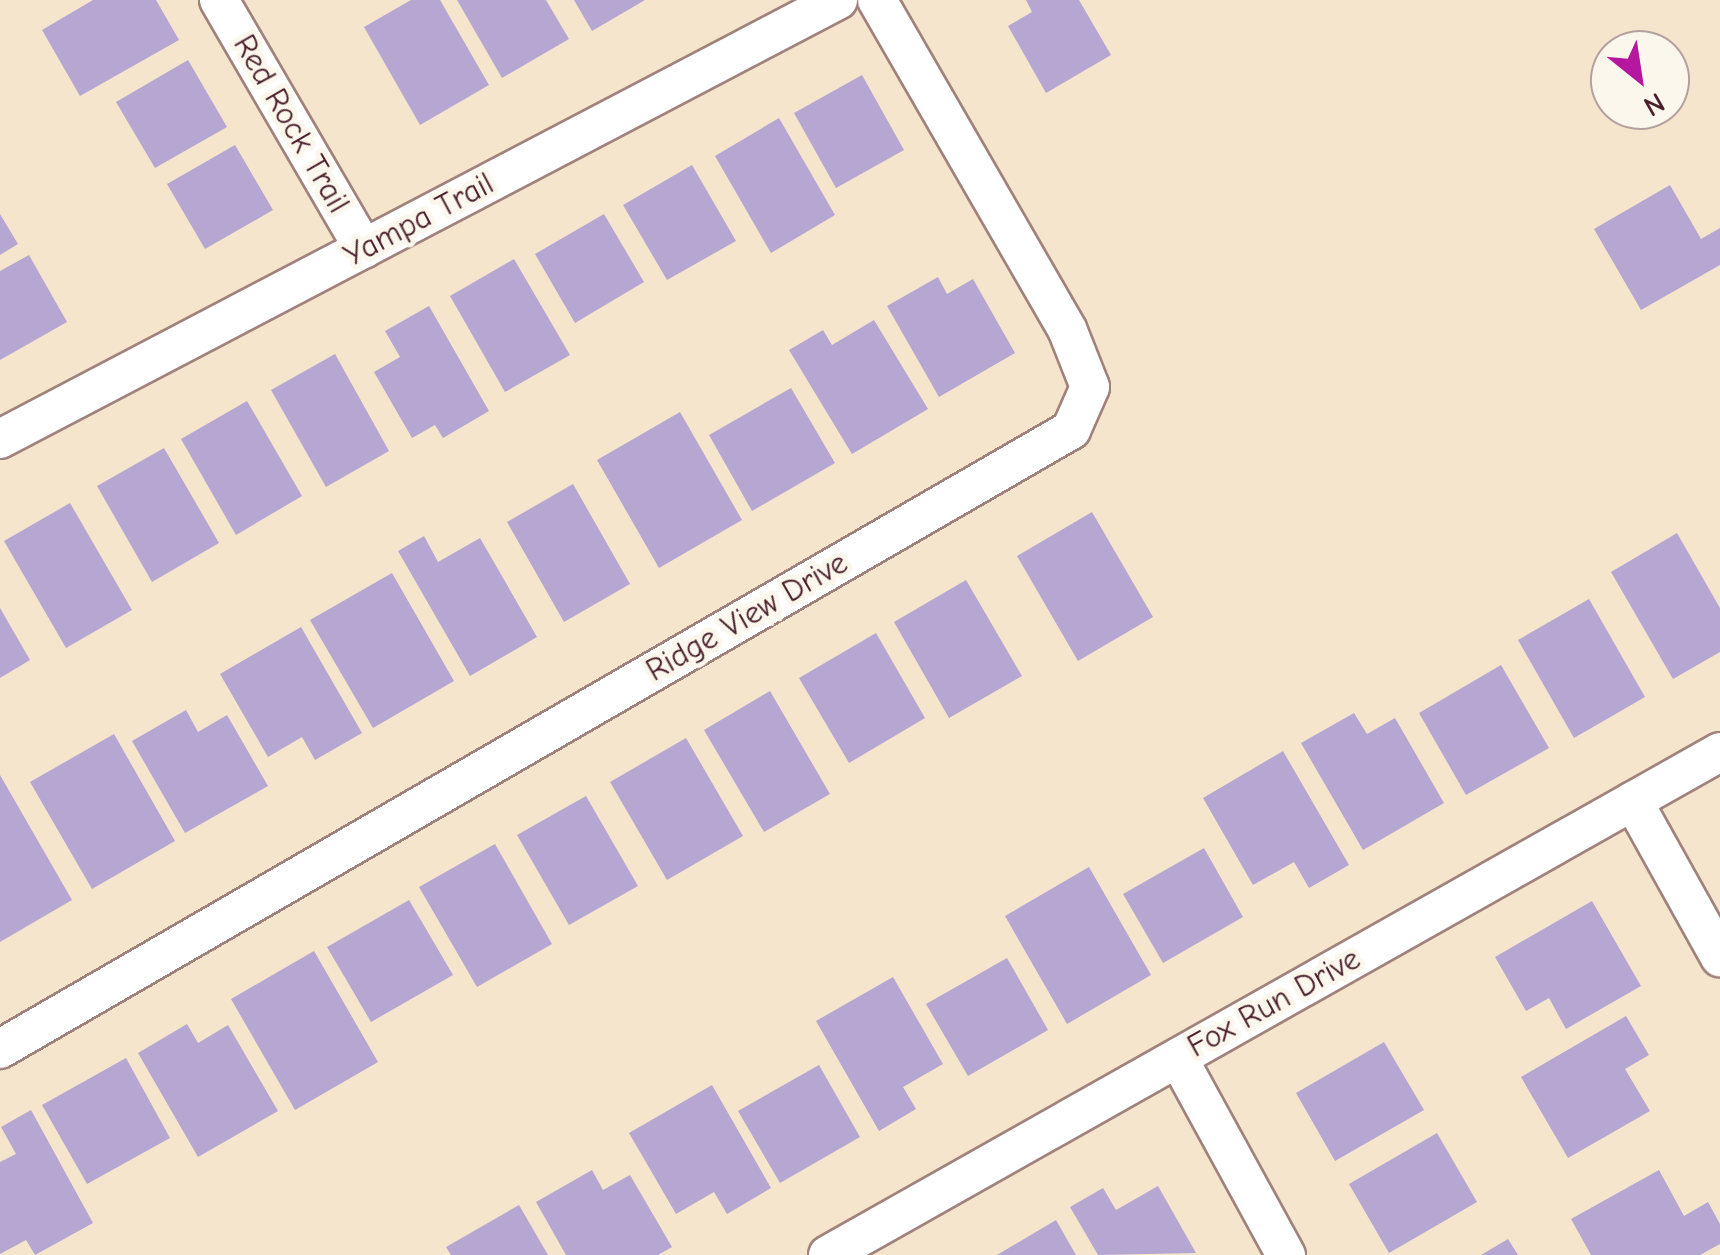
<!DOCTYPE html>
<style>
body{margin:0}
#map{position:relative;width:1720px;height:1255px;overflow:hidden;background:#f5e5cc;font-family:"Comic Neue",sans-serif}
div>[style]{position:absolute}
[style*='--x']{left:calc(var(--x)*1px);top:calc(var(--y)*1px);width:calc(var(--w)*1px);rotate:calc(var(--a)*1deg)}
.building>*{inset:0;background:#b6a6d2}
.roads{filter:drop-shadow(2px 0 #a0827c) drop-shadow(-2px 0 #a0827c) drop-shadow(0 2px #a0827c) drop-shadow(0 -2px #a0827c)}
.minor>*{height:38px;margin:-19px;padding:0 19px;transform-origin:19px;border-radius:19px;background:#fff}
span{translate:-50% -50%;white-space:nowrap;text-align:center;line-height:1.15;-webkit-text-stroke:10px #fbf7ec;paint-order:stroke}
.street-label{font-size:32px;color:#4a1f2b}
.north{position:absolute;left:1590px;top:30px;width:100px;height:100px;box-sizing:border-box;background:#fbf7ec;border:2px solid #b4a19f;border-radius:50%;rotate:150deg;font-size:28px;font-weight:700;line-height:40px;text-align:center;color:#4a1f2b}
.north::after{content:'';display:block;margin:auto;width:35px;height:45px;background:#b5179e;clip-path:polygon(50% 0,100% 100%,50% 72%,0 100%)}
</style>
<div id="map">
<div class="building">
<i style="clip-path:polygon(93px 0,156px 0,179px 40px,80px 96px,42px 30px)"></i>
<i style="clip-path:polygon(411px 0,440px 0,489px 85px,420px 125px,364px 27px)"></i>
<i style="clip-path:polygon(457px 0,546px 0,569px 39px,502px 78px)"></i>
<i style="clip-path:polygon(574px 0,645px 0,592px 31px)"></i>
<i style="clip-path:polygon(1026px 0,1079px 0,1111px 55px,1046px 93px,1008px 26px,1032px 12px)"></i>
<i style="clip-path:polygon(188px 60px,227px 127px,155px 168px,116px 102px)"></i>
<i style="clip-path:polygon(862px 75px,904px 150px,836px 188px,794px 113px)"></i>
<i style="clip-path:polygon(779px 118px,835px 215px,771px 253px,715px 156px)"></i>
<i style="clip-path:polygon(235px 145px,273px 210px,205px 249px,167px 184px)"></i>
<i style="clip-path:polygon(692px 165px,736px 241px,667px 280px,623px 205px)"></i>
<i style="clip-path:polygon(1670px 185px,1701px 239px,1720px 228px,1720px 265px,1641px 310px,1594px 229px)"></i>
<i style="clip-path:polygon(0 214px,18px 244px,0 255px)"></i>
<i style="clip-path:polygon(604px 214px,644px 282px,575px 323px,535px 254px)"></i>
<i style="clip-path:polygon(29px 255px,67px 322px,0 360px,0 271px)"></i>
<i style="clip-path:polygon(514px 259px,570px 355px,505px 392px,450px 296px)"></i>
<i style="clip-path:polygon(938px 277px,947px 294px,973px 279px,1015px 353px,939px 397px,887px 306px)"></i>
<i style="clip-path:polygon(429px 306px,489px 411px,443px 438px,435px 425px,412px 438px,374px 372px,400px 357px,385px 331px)"></i>
<i style="clip-path:polygon(874px 320px,928px 409px,852px 454px,789px 350px,823px 330px,832px 345px)"></i>
<i style="clip-path:polygon(335px 354px,389px 451px,326px 487px,271px 390px)"></i>
<i style="clip-path:polygon(791px 388px,835px 463px,752px 511px,709px 435px)"></i>
<i style="clip-path:polygon(247px 401px,302px 496px,236px 535px,181px 439px)"></i>
<i style="clip-path:polygon(680px 412px,742px 520px,659px 568px,597px 460px)"></i>
<i style="clip-path:polygon(164px 448px,219px 543px,152px 582px,97px 486px)"></i>
<i style="clip-path:polygon(573px 484px,630px 584px,564px 622px,507px 522px)"></i>
<i style="clip-path:polygon(70px 503px,132px 610px,66px 648px,4px 541px)"></i>
<i style="clip-path:polygon(1092px 512px,1153px 617px,1078px 661px,1017px 556px)"></i>
<i style="clip-path:polygon(1677px 533px,1720px 608px,1720px 652px,1673px 679px,1611px 572px)"></i>
<i style="clip-path:polygon(424px 536px,438px 562px,480px 538px,537px 637px,470px 676px,398px 551px)"></i>
<i style="clip-path:polygon(392px 573px,454px 681px,373px 728px,310px 620px)"></i>
<i style="clip-path:polygon(966px 580px,1022px 676px,949px 718px,894px 622px)"></i>
<i style="clip-path:polygon(1589px 599px,1645px 697px,1574px 738px,1518px 640px)"></i>
<i style="clip-path:polygon(0 608px,30px 660px,0 678px)"></i>
<i style="clip-path:polygon(301px 627px,362px 733px,315px 760px,302px 737px,268px 757px,220px 674px)"></i>
<i style="clip-path:polygon(876px 633px,925px 718px,849px 763px,799px 678px)"></i>
<i style="clip-path:polygon(1501px 665px,1549px 748px,1466px 795px,1419px 713px)"></i>
<i style="clip-path:polygon(770px 691px,830px 794px,764px 832px,704px 730px)"></i>
<i style="clip-path:polygon(186px 710px,198px 732px,227px 715px,268px 786px,185px 833px,132px 741px)"></i>
<i style="clip-path:polygon(1354px 713px,1367px 734px,1395px 718px,1444px 803px,1363px 850px,1301px 743px)"></i>
<i style="clip-path:polygon(114px 734px,175px 841px,92px 889px,30px 782px)"></i>
<i style="clip-path:polygon(686px 738px,743px 836px,667px 880px,610px 782px)"></i>
<i style="clip-path:polygon(1283px 751px,1349px 865px,1309px 888px,1294px 862px,1253px 885px,1203px 798px)"></i>
<i style="clip-path:polygon(0 775px,72px 900px,0 942px)"></i>
<i style="clip-path:polygon(586px 796px,638px 886px,569px 925px,517px 835px)"></i>
<i style="clip-path:polygon(495px 844px,552px 944px,477px 987px,419px 887px)"></i>
<i style="clip-path:polygon(1204px 848px,1243px 917px,1163px 963px,1123px 894px)"></i>
<i style="clip-path:polygon(1089px 867px,1151px 975px,1067px 1024px,1005px 916px)"></i>
<i style="clip-path:polygon(409px 900px,453px 975px,371px 1022px,327px 947px)"></i>
<i style="clip-path:polygon(1592px 901px,1641px 986px,1566px 1029px,1549px 998px,1526px 1011px,1495px 957px)"></i>
<i style="clip-path:polygon(314px 951px,378px 1062px,295px 1110px,231px 999px)"></i>
<i style="clip-path:polygon(1007px 958px,1048px 1030px,968px 1076px,926px 1004px)"></i>
<i style="clip-path:polygon(893px 977px,943px 1064px,903px 1087px,916px 1109px,879px 1131px,816px 1021px)"></i>
<i style="clip-path:polygon(1626px 1016px,1649px 1055px,1625px 1069px,1650px 1111px,1568px 1158px,1521px 1077px)"></i>
<i style="clip-path:polygon(187px 1024px,198px 1043px,228px 1025px,278px 1111px,198px 1157px,138px 1053px)"></i>
<i style="clip-path:polygon(1384px 1042px,1424px 1110px,1335px 1161px,1296px 1093px)"></i>
<i style="clip-path:polygon(126px 1058px,170px 1138px,87px 1184px,42px 1105px)"></i>
<i style="clip-path:polygon(819px 1065px,860px 1137px,780px 1183px,738px 1111px)"></i>
<i style="clip-path:polygon(712px 1085px,771px 1188px,727px 1214px,714px 1192px,676px 1214px,629px 1133px)"></i>
<i style="clip-path:polygon(31px 1110px,93px 1223px,35px 1255px,26px 1240px,0 1254px,0 1162px,16px 1154px,1px 1127px)"></i>
<i style="clip-path:polygon(1437px 1133px,1477px 1202px,1389px 1253px,1349px 1184px)"></i>
<i style="clip-path:polygon(592px 1170px,603px 1190px,630px 1175px,672px 1247px,658px 1255px,566px 1255px,536px 1202px)"></i>
<i style="clip-path:polygon(1659px 1170px,1684px 1216px,1708px 1202px,1720px 1224px,1720px 1244px,1700px 1255px,1591px 1255px,1571px 1219px)"></i>
<i style="clip-path:polygon(1158px 1186px,1196px 1253px,1098px 1255px,1070px 1207px,1103px 1188px,1116px 1210px)"></i>
<i style="clip-path:polygon(519px 1205px,548px 1255px,451px 1255px,446px 1247px)"></i>
<i style="clip-path:polygon(1056px 1220px,1076px 1255px,997px 1255px)"></i>
<i style="clip-path:polygon(1508px 1239px,1518px 1255px,1481px 1255px)"></i>
</div>
<div class="roads">
<div class="minor">
<i style="--x:219;--y:0;--w:288;--a:59.8"></i>
<i style="--x:0;--y:439;--w:946;--a:-27.65"></i>
<i style="--x:1633;--y:801;--w:179;--a:60.9"></i>
<i style="--x:0;--y:1049;--w:1237;--a:-30.03"></i>
<i style="--x:1071;--y:430;--w:47;--a:-66.2"></i>
<i style="--x:1090;--y:387;--w:62;--a:-111.6"></i>
<i style="--x:1067;--y:329;--w:380;--a:-120"></i>
<i style="--x:1178;--y:1058;--w:225;--a:61.3"></i>
<i style="--x:828;--y:1255;--w:1024;--a:-29.42"></i>
</div>
</div>
<div class="street-label">
<span style="left:291px;top:124px;rotate:60deg">Red Rock Trail</span>
<span style="left:419px;top:220px;rotate:-28deg">Yampa Trail</span>
<span style="left:747px;top:617px;rotate:-30deg">Ridge View Drive</span>
<span style="left:1274px;top:1003px;rotate:-29deg">Fox Run Drive</span>
</div>
<div class="north">N</div>
</div>
